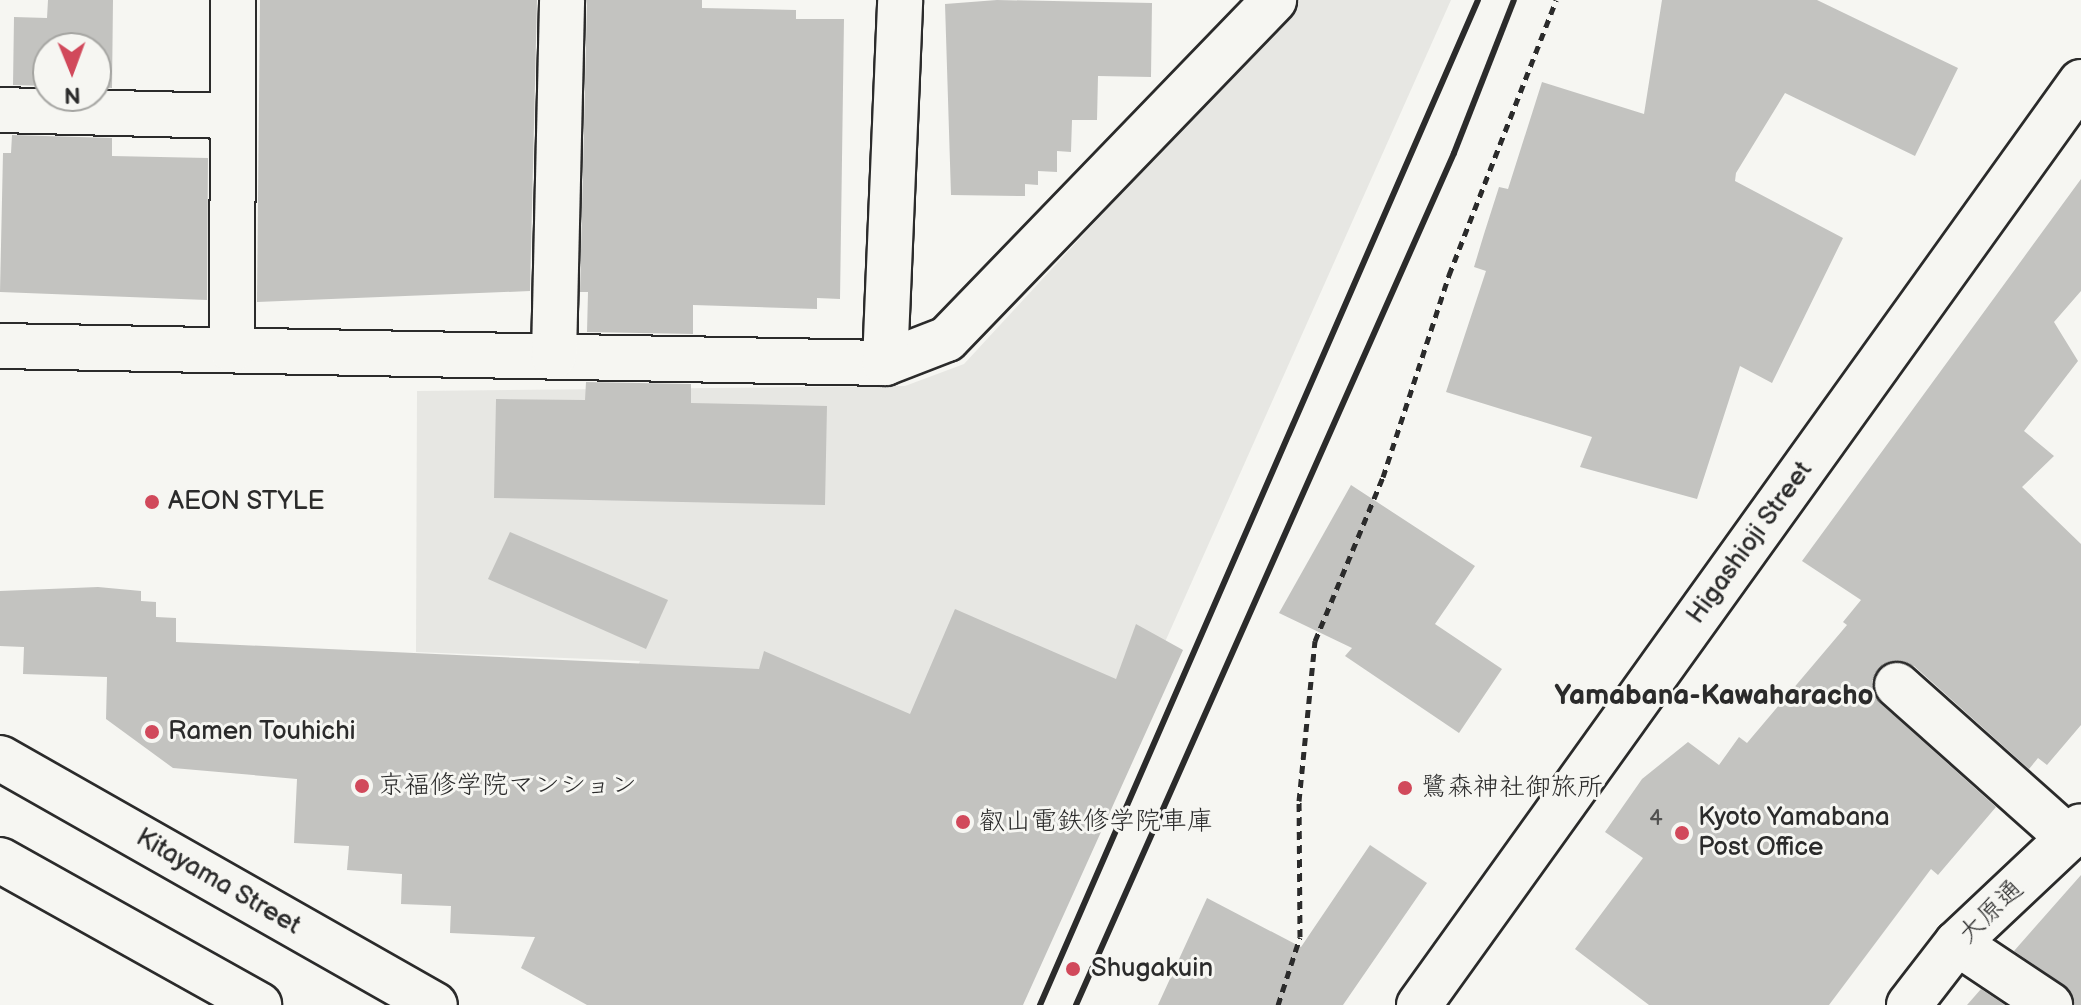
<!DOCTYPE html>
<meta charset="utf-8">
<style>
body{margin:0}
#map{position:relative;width:2081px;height:1005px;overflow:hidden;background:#f6f6f2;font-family:"Balsamiq Sans","Klee One",sans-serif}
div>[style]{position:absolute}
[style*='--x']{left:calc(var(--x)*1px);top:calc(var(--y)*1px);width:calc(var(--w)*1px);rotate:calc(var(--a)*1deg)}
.built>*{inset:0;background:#e7e7e3}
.building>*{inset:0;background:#c3c3c0}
.path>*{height:5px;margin-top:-2.5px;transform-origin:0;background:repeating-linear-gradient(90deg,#2b2b2b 0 8px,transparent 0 14px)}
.roads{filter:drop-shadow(2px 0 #2b2b2b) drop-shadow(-2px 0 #2b2b2b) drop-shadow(0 2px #2b2b2b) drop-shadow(0 -2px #2b2b2b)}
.minor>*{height:44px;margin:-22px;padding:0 22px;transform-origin:22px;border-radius:22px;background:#f6f6f2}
.rail>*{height:6px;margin:-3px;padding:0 3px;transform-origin:3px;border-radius:3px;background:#2b2b2b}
.dots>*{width:22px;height:22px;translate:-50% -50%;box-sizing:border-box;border:4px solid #f6f6f2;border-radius:50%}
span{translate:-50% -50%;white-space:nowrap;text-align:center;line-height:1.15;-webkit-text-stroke:6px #f6f6f2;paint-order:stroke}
.number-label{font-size:22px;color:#515150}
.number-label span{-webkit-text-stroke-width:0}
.poi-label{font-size:26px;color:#2b2b2b}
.left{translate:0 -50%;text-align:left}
.street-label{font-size:26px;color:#2b2b2b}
.neighbourhood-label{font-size:28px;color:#2b2b2b;font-weight:700}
.north{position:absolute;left:32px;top:32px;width:80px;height:80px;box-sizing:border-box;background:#f6f6f2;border:2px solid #a5a5a2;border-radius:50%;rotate:179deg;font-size:22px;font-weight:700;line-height:32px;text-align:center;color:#2b2b2b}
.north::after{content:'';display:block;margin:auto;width:28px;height:36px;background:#d1495b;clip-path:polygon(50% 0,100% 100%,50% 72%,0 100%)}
</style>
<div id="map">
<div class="built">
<i style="clip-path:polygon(1300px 0,1451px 0,1124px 734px,562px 837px,640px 661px,416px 652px,417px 391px,905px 386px,964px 364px)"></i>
</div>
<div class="building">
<i style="clip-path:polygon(48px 0,113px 0,112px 88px,96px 87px,96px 48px,48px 48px,48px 86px,13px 85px,14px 17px,47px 18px)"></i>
<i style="clip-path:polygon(260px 0,537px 0,530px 291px,257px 302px)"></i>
<i style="clip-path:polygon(587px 0,702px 0,702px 8px,796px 10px,796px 19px,844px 19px,840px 299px,817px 298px,817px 309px,693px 305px,693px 334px,587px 332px,588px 292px,580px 292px)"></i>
<i style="clip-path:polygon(997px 0,1152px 3px,1151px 77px,1098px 76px,1097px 120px,1072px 120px,1071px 152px,1057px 151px,1057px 172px,1038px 171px,1038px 185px,1025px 184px,1025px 196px,951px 195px,945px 4px)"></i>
<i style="clip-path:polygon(1662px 0,1817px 0,1958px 68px,1915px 156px,1785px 93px,1736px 173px,1735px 181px,1843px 238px,1772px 383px,1740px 366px,1697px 499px,1580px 467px,1592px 437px,1446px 392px,1486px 271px,1474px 267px,1484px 234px,1499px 187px,1508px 189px,1542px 82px,1644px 114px)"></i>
<i style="clip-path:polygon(12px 135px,112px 138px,112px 156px,208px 158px,207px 300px,0 292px,3px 153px,11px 153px)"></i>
<i style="clip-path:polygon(2081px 179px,2081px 291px,2054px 322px,2078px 361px,2024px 431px,2054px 456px,2022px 487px,2081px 544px,2081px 725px,2047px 765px,2038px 758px,2029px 769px,1914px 666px,1888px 662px,1872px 681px,1880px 703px,1996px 807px,1938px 875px,1931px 869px,1829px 1005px,1649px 1005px,1575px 949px,1643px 858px,1605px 832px,1642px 779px,1688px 742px,1719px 765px,1739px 737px,1747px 743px,1847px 625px,1843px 622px,1861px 600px,1802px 561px)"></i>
<i style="clip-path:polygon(586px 382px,691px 384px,691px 403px,827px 406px,825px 505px,494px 498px,496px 399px,585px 400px)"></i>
<i style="clip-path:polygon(1351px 485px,1475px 566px,1435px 624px,1502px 669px,1459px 733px,1345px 656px,1352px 648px,1279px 613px)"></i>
<i style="clip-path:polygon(510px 532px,668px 600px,646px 649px,488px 579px)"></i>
<i style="clip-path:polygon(98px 587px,141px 591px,141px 601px,156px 602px,156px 617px,176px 618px,176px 642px,759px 669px,764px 651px,910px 714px,955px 609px,1116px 679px,1136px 624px,1183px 650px,1023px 1005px,587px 1005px,521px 968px,535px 937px,450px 933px,451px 906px,401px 904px,402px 874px,347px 870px,349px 846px,294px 843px,297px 779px,173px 768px,106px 719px,107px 677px,23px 674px,24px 647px,0 646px,0 591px)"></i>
<i style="clip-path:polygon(1370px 845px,1427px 883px,1343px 1005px,1158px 1005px,1207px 898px,1301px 947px)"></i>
<i style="clip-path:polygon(2081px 875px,2081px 1005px,2075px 1005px,2064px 985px,2014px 951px)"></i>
<i style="clip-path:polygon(1981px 989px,2005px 1005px,1967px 1005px)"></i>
</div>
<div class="path">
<i style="--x:1278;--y:1005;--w:71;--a:-72.1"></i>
<i style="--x:1300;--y:937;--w:136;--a:-90.4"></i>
<i style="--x:1299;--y:801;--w:161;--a:-84.3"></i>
<i style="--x:1315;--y:641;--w:178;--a:-67.5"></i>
<i style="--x:1383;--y:477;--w:213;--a:-71.9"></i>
<i style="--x:1449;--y:275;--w:295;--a:-68.7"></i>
</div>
<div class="roads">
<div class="minor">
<i style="--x:0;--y:110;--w:231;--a:1.5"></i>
<i style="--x:0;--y:346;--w:885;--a:1.1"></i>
<i style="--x:885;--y:363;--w:66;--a:-21.2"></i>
<i style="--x:947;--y:339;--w:471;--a:-46"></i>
<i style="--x:232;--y:350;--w:350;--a:-89.8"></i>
<i style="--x:554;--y:356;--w:356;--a:-88.7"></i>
<i style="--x:885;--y:363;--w:363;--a:-87.6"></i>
<i style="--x:1897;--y:685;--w:230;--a:41.7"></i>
<i style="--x:0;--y:758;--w:500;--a:29.59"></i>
<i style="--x:0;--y:860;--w:297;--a:29.2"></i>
<i style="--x:1957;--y:943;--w:112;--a:33.7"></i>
<i style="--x:1419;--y:1005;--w:1136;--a:-54.35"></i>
<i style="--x:1909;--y:1005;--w:78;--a:-52.3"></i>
<i style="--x:1957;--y:943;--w:170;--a:-43.3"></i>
</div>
</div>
<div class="rail">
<i style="--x:1040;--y:1005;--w:1096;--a:-66.45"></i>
<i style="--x:1076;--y:1005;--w:932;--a:-66.07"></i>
<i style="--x:1454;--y:153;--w:164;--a:-68.6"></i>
</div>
<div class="dots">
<i style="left:152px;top:502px;background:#d1495b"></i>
<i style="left:152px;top:732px;background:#d1495b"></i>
<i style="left:362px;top:786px;background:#d1495b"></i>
<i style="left:1405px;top:788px;background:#d1495b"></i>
<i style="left:963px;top:822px;background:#d1495b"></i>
<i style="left:1682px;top:833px;background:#d1495b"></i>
<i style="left:1073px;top:969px;background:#d1495b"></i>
</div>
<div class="number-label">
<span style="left:1656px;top:819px">4</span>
</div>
<div class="poi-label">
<span class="left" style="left:168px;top:502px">AEON STYLE</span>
<span class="left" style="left:168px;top:732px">Ramen Touhichi</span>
<span class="left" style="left:378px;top:786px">京福修学院マンション</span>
<span class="left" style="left:1421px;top:788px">鷺森神社御旅所</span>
<span class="left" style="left:1698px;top:833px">Kyoto Yamabana<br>Post Office</span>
<span class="left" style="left:979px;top:822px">叡山電鉄修学院車庫</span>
<span class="left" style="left:1091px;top:969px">Shugakuin</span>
</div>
<div class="street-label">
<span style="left:1750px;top:543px;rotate:-54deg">Higashioji Street</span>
<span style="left:218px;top:882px;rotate:30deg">Kitayama Street</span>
<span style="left:1991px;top:912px;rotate:-44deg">大原通</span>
</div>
<div class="neighbourhood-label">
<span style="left:1714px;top:696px">Yamabana-Kawaharacho</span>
</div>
<div class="north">N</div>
</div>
